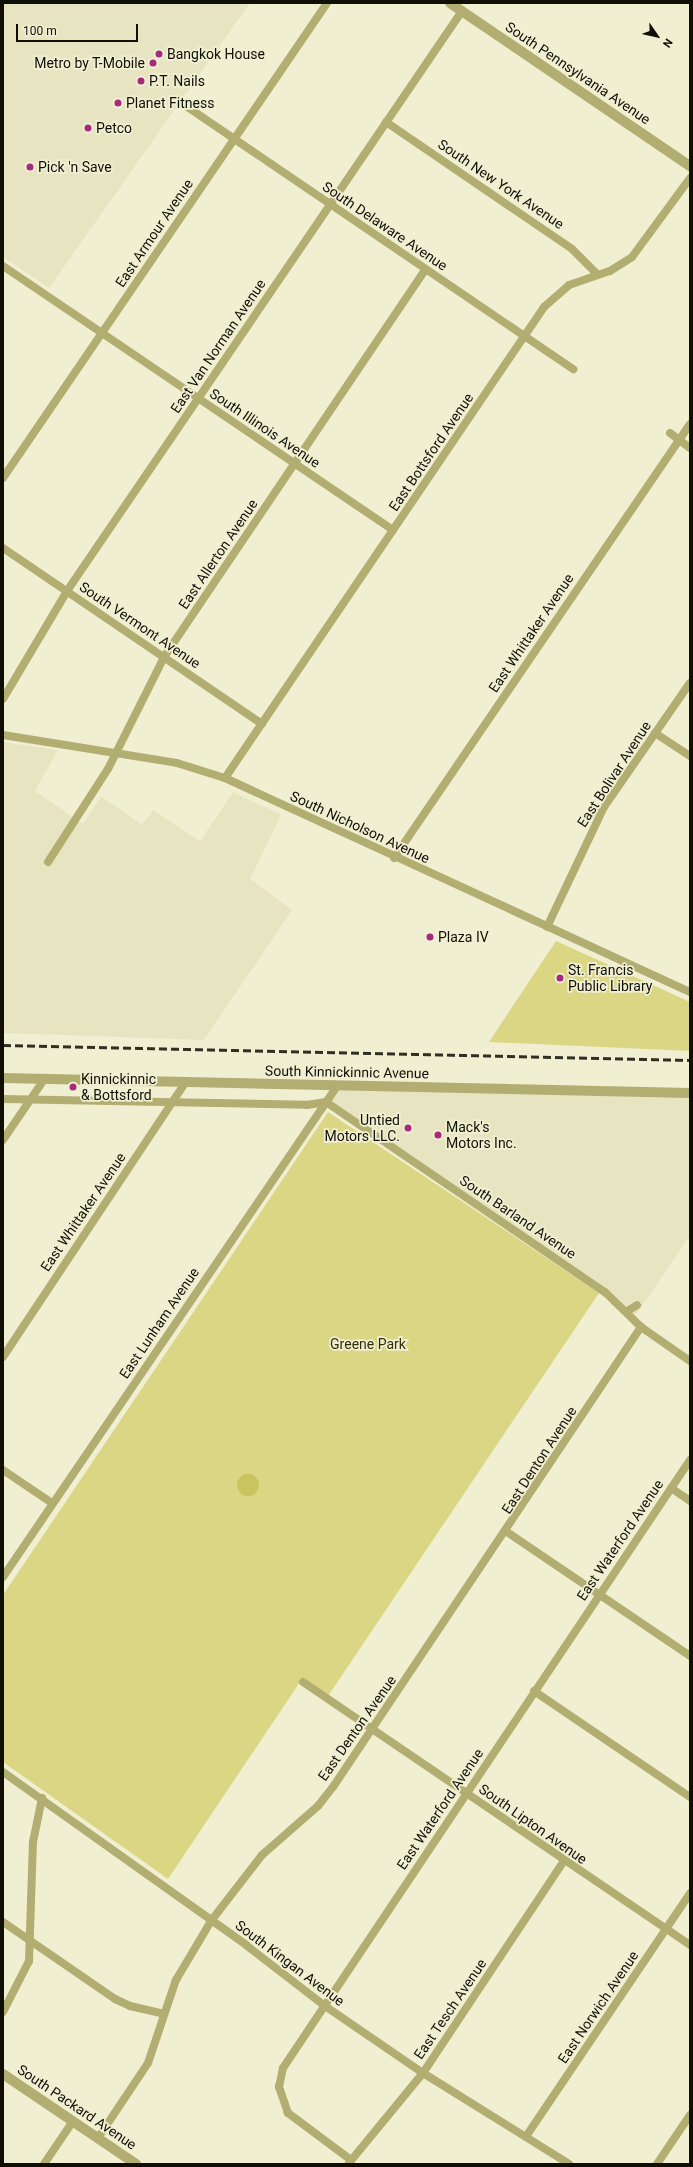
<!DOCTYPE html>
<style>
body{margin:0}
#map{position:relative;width:693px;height:2167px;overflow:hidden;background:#f1efd2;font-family:Roboto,sans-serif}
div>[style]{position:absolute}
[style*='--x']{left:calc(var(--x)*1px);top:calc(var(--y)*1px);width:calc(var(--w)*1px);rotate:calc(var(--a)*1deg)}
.built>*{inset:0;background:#e7e5c1}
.green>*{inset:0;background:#dbd684}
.water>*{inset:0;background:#c9c360}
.round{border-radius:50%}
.minor>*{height:8px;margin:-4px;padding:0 4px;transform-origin:4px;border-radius:4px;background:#b2ae71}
.tertiary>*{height:10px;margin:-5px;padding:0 5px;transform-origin:5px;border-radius:5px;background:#b2ae71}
.rail>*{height:2.5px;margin-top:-1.25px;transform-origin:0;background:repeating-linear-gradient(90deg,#302f23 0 8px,transparent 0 12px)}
.dots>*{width:11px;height:11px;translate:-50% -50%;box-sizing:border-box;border:2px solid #f1efd2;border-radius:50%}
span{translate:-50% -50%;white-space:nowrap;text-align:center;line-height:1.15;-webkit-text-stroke:3.5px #f1efd2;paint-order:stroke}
.poi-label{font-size:14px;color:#100f06}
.left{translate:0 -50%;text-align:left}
.right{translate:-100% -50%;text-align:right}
.street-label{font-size:14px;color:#100f06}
.park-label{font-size:14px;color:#322f04}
.frame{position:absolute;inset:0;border:4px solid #100f06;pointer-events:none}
.north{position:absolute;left:637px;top:16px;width:40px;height:40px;-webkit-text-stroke:3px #f1efd2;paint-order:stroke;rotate:124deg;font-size:11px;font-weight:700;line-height:16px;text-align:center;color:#100f06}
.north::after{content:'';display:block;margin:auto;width:14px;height:18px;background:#100f06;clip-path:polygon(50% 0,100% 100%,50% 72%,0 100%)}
.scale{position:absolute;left:16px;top:24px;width:122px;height:18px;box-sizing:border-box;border:2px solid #100f06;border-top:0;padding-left:5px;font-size:12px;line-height:14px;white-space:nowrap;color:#100f06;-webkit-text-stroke:3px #f1efd2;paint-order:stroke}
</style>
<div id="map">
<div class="built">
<i style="clip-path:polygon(3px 3px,250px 3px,49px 288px,3px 257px)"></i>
<i style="clip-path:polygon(3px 742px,58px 750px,35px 791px,83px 824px,101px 796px,142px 825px,153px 810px,200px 841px,233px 792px,281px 815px,250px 879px,292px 910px,204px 1040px,3px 1033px)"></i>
<i style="clip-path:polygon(337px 1086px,690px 1093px,690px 1236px,633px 1319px,616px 1302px,326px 1103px)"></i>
</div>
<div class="green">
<i style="clip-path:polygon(556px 941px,690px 1002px,690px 1051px,489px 1042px)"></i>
<i style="clip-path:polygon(328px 1112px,599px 1293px,326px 1699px,300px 1682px,168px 1879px,3px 1762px,3px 1595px)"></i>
</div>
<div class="water">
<i class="round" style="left:237px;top:1474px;width:22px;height:22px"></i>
</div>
<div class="minor">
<i style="--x:183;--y:104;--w:472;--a:34.2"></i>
<i style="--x:386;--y:122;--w:225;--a:34.3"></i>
<i style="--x:572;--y:249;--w:35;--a:45"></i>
<i style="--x:3;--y:266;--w:471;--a:34.1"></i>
<i style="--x:670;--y:433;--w:25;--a:37"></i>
<i style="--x:3;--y:478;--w:575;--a:-55.7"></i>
<i style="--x:3;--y:548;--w:313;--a:34.2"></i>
<i style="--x:3;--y:699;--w:126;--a:-59.3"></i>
<i style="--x:67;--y:591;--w:702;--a:-55.74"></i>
<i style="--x:655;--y:733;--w:42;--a:33.3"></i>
<i style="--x:3;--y:735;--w:176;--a:9.1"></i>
<i style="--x:177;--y:763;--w:50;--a:17.4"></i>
<i style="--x:225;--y:778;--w:512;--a:24.71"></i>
<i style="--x:225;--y:778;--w:569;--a:-55.89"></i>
<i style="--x:544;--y:307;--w:33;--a:-41"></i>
<i style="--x:569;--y:285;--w:43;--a:-18.9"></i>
<i style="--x:610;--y:271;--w:26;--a:-32"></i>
<i style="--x:632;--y:257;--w:98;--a:-53.7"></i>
<i style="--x:394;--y:858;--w:525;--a:-55.7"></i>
<i style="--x:48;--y:862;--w:111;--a:-57.2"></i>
<i style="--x:108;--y:769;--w:125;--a:-63.4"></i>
<i style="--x:164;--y:657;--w:468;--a:-56"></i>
<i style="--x:547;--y:927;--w:133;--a:-64.6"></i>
<i style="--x:604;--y:807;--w:151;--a:-55.3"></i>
<i style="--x:3;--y:1099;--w:304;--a:1.1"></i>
<i style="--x:307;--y:1105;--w:19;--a:-9"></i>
<i style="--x:326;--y:1102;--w:338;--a:34.3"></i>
<i style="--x:605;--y:1292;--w:50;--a:44.2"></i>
<i style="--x:641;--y:1327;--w:60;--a:34.8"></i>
<i style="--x:3;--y:1140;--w:75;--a:-55.9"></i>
<i style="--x:626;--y:1312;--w:13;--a:-32"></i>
<i style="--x:3;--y:1357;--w:330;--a:-56.4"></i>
<i style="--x:3;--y:1470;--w:59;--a:34"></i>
<i style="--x:671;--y:1488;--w:23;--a:34"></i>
<i style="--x:507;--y:1532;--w:221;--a:34.1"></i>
<i style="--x:3;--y:1577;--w:594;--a:-55.77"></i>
<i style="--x:303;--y:1682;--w:468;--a:34.2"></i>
<i style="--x:534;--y:1691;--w:189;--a:34.2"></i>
<i style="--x:3;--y:1772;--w:298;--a:35.4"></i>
<i style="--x:246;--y:1945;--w:100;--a:37.7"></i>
<i style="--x:325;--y:2006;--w:119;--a:34.4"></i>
<i style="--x:423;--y:2073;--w:172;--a:31.9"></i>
<i style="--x:3;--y:1922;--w:136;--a:34.5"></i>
<i style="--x:115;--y:1999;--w:17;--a:25"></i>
<i style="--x:130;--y:2006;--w:35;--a:13"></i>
<i style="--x:3;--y:2012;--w:57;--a:-63"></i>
<i style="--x:29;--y:1961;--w:119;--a:-88.1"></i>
<i style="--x:33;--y:1842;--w:45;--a:-78.4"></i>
<i style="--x:527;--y:2135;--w:292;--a:-56"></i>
<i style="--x:98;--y:2138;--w:90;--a:-56.3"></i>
<i style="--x:148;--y:2063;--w:88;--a:-71.4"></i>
<i style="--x:176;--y:1980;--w:69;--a:-59.3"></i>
<i style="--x:211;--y:1921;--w:83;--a:-52.3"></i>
<i style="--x:262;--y:1855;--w:74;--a:-41.2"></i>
<i style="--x:318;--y:1806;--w:24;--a:-52"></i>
<i style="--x:333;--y:1787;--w:554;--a:-56.2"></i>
<i style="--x:351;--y:2160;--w:79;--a:-143.3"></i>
<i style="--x:288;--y:2113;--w:28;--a:-109"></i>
<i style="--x:279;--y:2087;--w:19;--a:-78"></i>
<i style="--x:283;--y:2068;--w:732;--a:-56.2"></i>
<i style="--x:349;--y:2163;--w:117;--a:-50.6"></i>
<i style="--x:423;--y:2073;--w:255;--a:-56.4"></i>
<i style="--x:44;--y:2164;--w:52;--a:-56"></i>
<i style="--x:657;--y:2164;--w:59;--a:-56"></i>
</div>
<div class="tertiary">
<i style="--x:450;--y:3;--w:290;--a:34.2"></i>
<i style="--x:3;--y:1078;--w:687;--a:1.25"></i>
<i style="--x:3;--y:2074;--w:161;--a:34.1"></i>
</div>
<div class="rail">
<i style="--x:3;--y:1045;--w:687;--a:1.25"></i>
</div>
<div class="dots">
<i style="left:159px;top:54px;background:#a62a7e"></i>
<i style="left:153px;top:63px;background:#a62a7e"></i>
<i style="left:141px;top:81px;background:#a62a7e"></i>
<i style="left:118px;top:103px;background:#a62a7e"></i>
<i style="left:88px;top:128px;background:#a62a7e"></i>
<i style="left:30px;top:167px;background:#a62a7e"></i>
<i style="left:430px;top:937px;background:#a62a7e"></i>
<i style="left:560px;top:978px;background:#a62a7e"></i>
<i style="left:73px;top:1087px;background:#a62a7e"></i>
<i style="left:408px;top:1128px;background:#a62a7e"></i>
<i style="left:438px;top:1135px;background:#a62a7e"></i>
</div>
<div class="poi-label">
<span class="left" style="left:167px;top:54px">Bangkok House</span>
<span class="right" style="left:145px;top:63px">Metro by T-Mobile</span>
<span class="left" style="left:149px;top:81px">P.T. Nails</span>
<span class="left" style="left:126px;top:103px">Planet Fitness</span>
<span class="left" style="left:96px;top:128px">Petco</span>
<span class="left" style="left:38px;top:167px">Pick 'n Save</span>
<span class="left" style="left:438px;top:937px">Plaza IV</span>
<span class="left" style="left:568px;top:978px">St. Francis<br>Public Library</span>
<span class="left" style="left:81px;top:1087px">Kinnickinnic<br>&amp; Bottsford</span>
<span class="right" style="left:400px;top:1128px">Untied<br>Motors LLC.</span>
<span class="left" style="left:446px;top:1135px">Mack's<br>Motors Inc.</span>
</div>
<div class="street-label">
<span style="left:578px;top:73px;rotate:34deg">South Pennsylvania Avenue</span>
<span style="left:501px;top:184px;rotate:34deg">South New York Avenue</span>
<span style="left:385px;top:226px;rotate:34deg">South Delaware Avenue</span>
<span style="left:154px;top:233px;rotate:-56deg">East Armour Avenue</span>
<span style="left:218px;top:346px;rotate:-56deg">East Van Norman Avenue</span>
<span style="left:265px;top:428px;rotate:34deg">South Illinois Avenue</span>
<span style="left:431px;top:452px;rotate:-56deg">East Bottsford Avenue</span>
<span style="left:218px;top:554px;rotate:-56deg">East Allerton Avenue</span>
<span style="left:140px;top:625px;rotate:34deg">South Vermont Avenue</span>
<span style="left:531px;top:633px;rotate:-56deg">East Whittaker Avenue</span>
<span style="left:614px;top:774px;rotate:-57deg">East Bolivar Avenue</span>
<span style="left:360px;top:827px;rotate:25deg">South Nicholson Avenue</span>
<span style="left:347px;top:1072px;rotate:1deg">South Kinnickinnic Avenue</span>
<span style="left:83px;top:1212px;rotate:-56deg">East Whittaker Avenue</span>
<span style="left:518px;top:1217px;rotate:34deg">South Barland Avenue</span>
<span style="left:159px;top:1323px;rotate:-56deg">East Lunham Avenue</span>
<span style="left:539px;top:1460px;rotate:-57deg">East Denton Avenue</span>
<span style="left:620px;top:1540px;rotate:-56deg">East Waterford Avenue</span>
<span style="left:357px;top:1728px;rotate:-55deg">East Denton Avenue</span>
<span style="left:440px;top:1809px;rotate:-56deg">East Waterford Avenue</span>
<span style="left:533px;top:1824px;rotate:35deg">South Lipton Avenue</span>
<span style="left:290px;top:1963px;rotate:37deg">South Kingan Avenue</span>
<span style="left:598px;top:2007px;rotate:-56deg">East Norwich Avenue</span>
<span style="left:450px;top:2009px;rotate:-56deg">East Tesch Avenue</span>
<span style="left:77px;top:2107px;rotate:34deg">South Packard Avenue</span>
</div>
<div class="park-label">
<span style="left:368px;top:1344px">Greene Park</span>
</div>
<div class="frame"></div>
<div class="north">N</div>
<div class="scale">100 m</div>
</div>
